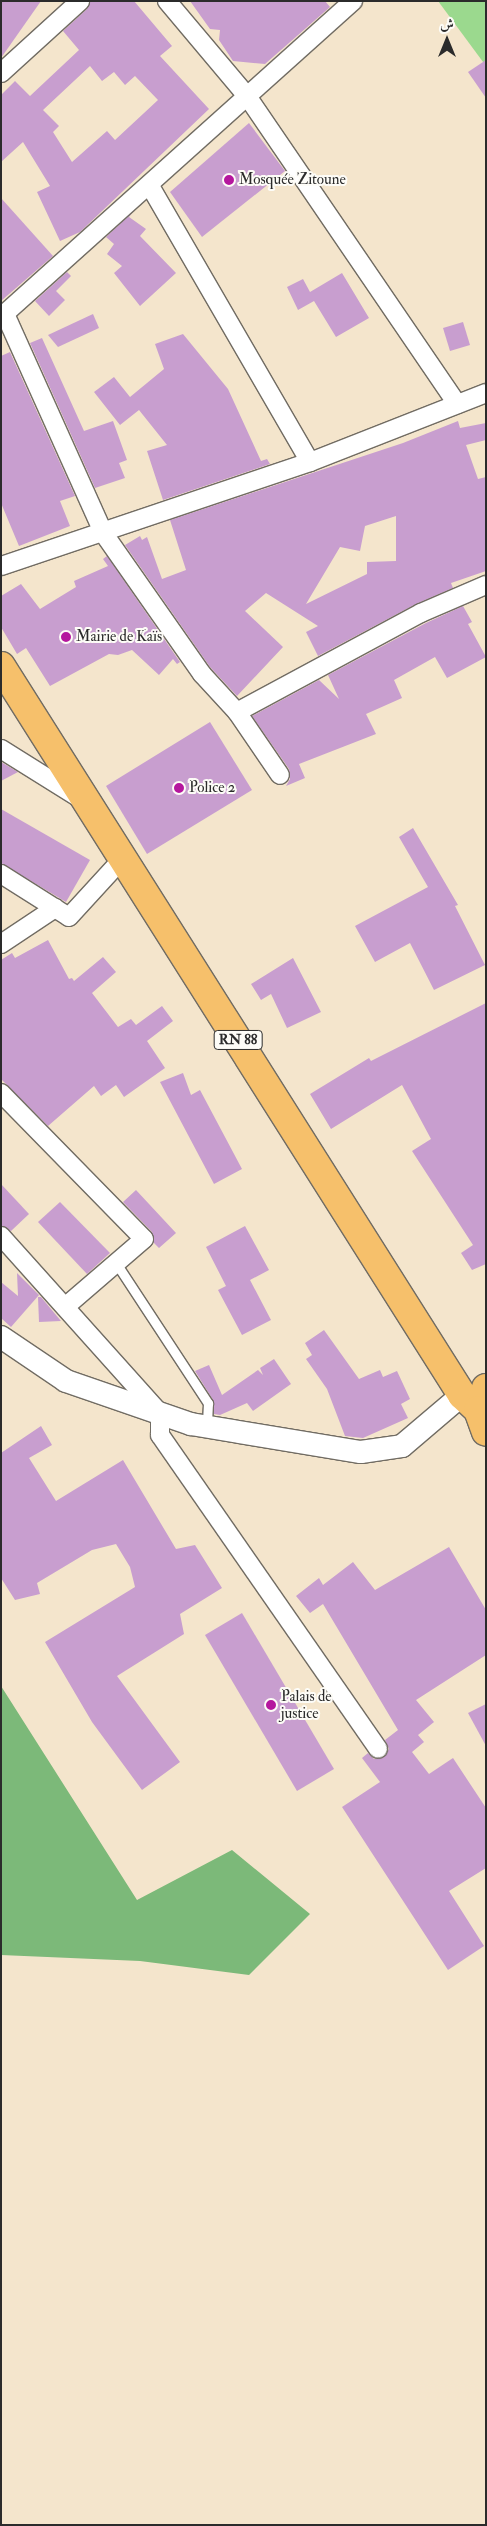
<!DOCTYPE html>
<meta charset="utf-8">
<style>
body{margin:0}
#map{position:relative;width:487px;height:2526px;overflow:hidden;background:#f4e5cc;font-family:"IM FELL Double Pica",Amiri,serif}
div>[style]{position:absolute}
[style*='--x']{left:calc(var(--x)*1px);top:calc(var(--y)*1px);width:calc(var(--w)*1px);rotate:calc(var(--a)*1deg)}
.green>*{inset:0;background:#9bd98e}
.forest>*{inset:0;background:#7cb979}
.building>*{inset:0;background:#c89ecf}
.roads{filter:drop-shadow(1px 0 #716c63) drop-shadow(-1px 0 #716c63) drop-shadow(0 1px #716c63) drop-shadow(0 -1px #716c63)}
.service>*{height:9px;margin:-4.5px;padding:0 4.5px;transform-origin:4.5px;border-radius:4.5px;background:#fff}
.minor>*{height:18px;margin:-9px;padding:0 9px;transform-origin:9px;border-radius:9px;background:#fff}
.tertiary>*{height:22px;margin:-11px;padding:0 11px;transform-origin:11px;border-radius:11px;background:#fff}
.primary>*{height:28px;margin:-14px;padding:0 14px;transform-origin:14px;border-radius:14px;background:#f6c06b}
.dots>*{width:14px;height:14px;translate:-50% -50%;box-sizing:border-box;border:2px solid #fdfcf7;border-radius:50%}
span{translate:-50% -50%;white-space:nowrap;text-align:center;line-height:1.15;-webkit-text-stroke:4px #fdfcf7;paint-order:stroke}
.shield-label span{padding:1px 4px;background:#fdfcf7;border:1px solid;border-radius:4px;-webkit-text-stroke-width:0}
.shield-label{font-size:14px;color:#2b2b2b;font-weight:700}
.poi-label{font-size:15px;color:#2b2b2b}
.left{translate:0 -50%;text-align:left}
.frame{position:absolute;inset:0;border:2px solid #2b2b2b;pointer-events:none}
.north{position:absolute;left:422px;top:15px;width:50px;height:50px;-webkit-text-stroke:4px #fdfcf7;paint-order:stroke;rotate:0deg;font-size:14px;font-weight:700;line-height:20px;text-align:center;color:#2b2b2b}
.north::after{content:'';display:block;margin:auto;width:18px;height:22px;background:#2b2b2b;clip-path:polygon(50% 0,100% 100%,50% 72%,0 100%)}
</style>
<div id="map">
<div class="green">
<i style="clip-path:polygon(438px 1px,486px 1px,486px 66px)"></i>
</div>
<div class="forest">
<i style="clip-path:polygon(1px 1686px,137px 1900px,232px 1850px,310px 1914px,249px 1975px,140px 1961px,1px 1955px)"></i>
</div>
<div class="building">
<i style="clip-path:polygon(1px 1px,41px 1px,1px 58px)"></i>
<i style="clip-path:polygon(evenodd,90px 1px,134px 1px,172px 46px,160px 56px,209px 109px,80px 232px,60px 241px,37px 192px,50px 186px,23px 142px,1px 162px,1px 95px,15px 81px,30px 96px,79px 50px,63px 31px,87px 9px,90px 1px,90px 66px,102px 81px,114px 72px,125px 85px,135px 76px,158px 100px,115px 140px,107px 131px,72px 162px,53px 132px,59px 126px,43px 110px,90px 66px)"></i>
<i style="clip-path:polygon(190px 1px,325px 1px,330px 7px,265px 64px,233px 61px,219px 40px,220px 30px,210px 29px)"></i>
<i style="clip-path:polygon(486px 60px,486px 98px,468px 72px)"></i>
<i style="clip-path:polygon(249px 123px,285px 171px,202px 237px,170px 192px)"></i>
<i style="clip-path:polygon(1px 198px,53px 256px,1px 301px)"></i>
<i style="clip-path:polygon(133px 212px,129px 217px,146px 229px,140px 236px,176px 273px,140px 306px,114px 273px,122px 266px,107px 254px,114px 244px,106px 237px)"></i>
<i style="clip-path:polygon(67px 272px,71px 276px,56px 291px,65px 300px,49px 316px,35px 301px)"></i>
<i style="clip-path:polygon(342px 273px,369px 318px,336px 337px,314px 301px,298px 310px,287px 287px,303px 279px,310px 292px)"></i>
<i style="clip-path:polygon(93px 314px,99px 328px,58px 347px,48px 335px)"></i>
<i style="clip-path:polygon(463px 322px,470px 345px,450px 351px,443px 328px)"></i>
<i style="clip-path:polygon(183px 334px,228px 389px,261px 461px,267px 459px,270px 464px,163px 500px,147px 451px,167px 445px,139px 410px,120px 425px,94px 392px,114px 377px,130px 397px,164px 369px,155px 344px)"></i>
<i style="clip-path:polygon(42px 338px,84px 431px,113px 421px,127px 460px,119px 463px,125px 478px,95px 488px,30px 343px)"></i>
<i style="clip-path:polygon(10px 352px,75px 496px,60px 501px,70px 526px,19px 546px,1px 503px,1px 356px)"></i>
<i style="clip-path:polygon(evenodd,458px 421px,460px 428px,486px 423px,486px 440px,466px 445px,478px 479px,486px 477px,486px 571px,451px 583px,453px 588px,416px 604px,318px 656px,306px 632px,318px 626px,266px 593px,245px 611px,283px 647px,237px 696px,210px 667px,125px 545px,140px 536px,142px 540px,147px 537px,162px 579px,186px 570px,170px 520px,403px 443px,458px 421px,396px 516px,396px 561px,367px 562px,367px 574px,306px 604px,340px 547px,360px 551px,365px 526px,396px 516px)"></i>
<i style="clip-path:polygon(107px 556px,180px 662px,177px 664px,173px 659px,159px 675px,132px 650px,118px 655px,109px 654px,50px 686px,26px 648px,17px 654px,1px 627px,1px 596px,21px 584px,40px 609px,76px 587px,74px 581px,108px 566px,103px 559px)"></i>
<i style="clip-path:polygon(463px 606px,472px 622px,468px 624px,486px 657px,447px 678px,435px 657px,394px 680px,402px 698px,366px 714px,376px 734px,299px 764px,305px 778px,286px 786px,290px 779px,289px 769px,252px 716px,319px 680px,339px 699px,328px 675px,426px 623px)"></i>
<i style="clip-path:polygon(210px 722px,252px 790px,147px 854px,106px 786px)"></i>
<i style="clip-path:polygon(1px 762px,18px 772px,1px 781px)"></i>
<i style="clip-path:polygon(1px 809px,90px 860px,66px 902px,1px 863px)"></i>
<i style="clip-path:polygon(413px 828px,458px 905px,455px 906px,485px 965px,434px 990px,410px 943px,375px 962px,355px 926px,428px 887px,399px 837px)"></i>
<i style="clip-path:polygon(48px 940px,69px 979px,72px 978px,74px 981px,103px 957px,116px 972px,92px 993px,118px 1027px,131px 1019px,136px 1025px,162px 1006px,173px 1021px,147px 1041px,165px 1068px,124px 1097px,116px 1085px,101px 1096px,94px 1086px,48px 1126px,1px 1079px,1px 960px,12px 953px,15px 958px)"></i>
<i style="clip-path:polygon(293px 958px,321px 1012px,287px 1028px,271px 994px,261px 1000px,251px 984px)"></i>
<i style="clip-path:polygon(486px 1003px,486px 1264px,472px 1270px,461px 1253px,473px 1245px,412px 1151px,431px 1139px,402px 1085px,331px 1129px,310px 1094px,369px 1058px,371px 1061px)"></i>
<i style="clip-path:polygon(183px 1073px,191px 1095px,200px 1090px,242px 1169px,214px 1184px,160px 1082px)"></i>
<i style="clip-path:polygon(1px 1184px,29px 1214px,11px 1231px,1px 1226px)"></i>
<i style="clip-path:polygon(136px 1190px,176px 1233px,159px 1248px,154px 1243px,152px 1232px,123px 1202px)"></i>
<i style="clip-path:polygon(60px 1202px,110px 1253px,87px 1274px,38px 1222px)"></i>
<i style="clip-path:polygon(245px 1226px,269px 1270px,250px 1280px,271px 1320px,242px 1335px,218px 1290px,226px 1286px,206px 1247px)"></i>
<i style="clip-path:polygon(17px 1273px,39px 1295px,11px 1327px,1px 1318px,1px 1282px,18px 1296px)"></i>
<i style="clip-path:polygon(38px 1297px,41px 1297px,61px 1321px,39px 1322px)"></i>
<i style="clip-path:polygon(324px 1330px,359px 1379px,380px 1370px,383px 1377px,397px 1371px,410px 1399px,401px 1404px,408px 1418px,363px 1438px,345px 1436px,327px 1389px,306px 1359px,312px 1355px,305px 1343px)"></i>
<i style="clip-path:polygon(274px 1359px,291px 1384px,253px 1411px,247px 1403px,220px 1415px,214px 1414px,213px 1400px,195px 1371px,209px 1365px,222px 1395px,258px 1370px,263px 1375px,260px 1368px)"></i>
<i style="clip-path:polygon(41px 1426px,52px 1445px,29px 1458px,56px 1501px,123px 1460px,176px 1549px,195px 1545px,222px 1588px,180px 1614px,184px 1634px,117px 1676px,180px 1762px,142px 1790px,92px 1722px,45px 1642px,135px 1587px,130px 1567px,116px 1544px,92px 1550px,37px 1583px,40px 1594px,15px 1600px,1px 1578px,1px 1453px)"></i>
<i style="clip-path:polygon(449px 1547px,486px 1610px,486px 1655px,416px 1700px,434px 1722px,418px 1735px,424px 1742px,412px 1752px,429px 1774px,453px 1758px,486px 1808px,486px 1868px,449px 1891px,484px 1946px,448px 1970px,342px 1807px,380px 1782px,362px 1758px,368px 1753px,374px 1759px,384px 1757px,389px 1749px,385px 1740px,398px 1730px,323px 1604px,310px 1613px,296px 1596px,319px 1578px,323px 1585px,353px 1562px,375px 1590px)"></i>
<i style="clip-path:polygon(242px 1613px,334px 1769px,297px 1791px,205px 1635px)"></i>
<i style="clip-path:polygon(486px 1704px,486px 1746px,468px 1713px)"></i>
</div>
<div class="roads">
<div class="service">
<i style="--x:116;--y:1263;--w:168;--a:56.7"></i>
<i style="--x:208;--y:1403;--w:22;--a:93"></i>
</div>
<div class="minor">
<i style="--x:167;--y:1;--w:124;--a:49.9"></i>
<i style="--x:247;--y:96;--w:373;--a:55.7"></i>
<i style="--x:1;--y:73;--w:107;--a:-42.3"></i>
<i style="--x:150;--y:186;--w:319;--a:59.9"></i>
<i style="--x:5;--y:314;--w:241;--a:65.8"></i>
<i style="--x:104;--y:534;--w:171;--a:55"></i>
<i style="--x:202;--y:674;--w:52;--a:47.4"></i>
<i style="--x:237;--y:712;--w:76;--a:55.7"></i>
<i style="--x:1;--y:317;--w:473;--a:-41.9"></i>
<i style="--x:1;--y:566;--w:326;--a:-18.6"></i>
<i style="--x:310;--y:462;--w:189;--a:-21.4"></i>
<i style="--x:237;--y:712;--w:209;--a:-28.3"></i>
<i style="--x:421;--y:613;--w:71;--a:-23.3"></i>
<i style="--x:1;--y:749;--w:94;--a:32"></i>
<i style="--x:1;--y:874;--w:80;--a:32.3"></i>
<i style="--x:69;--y:917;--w:80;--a:-47.5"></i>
<i style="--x:1;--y:944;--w:65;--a:-33.7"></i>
<i style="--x:1;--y:1093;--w:204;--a:45.6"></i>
<i style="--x:144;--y:1239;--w:104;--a:139.3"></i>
<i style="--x:1;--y:1236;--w:238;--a:48.1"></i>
<i style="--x:160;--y:1413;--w:22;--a:90"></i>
<i style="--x:160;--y:1435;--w:382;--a:55.2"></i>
</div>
<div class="tertiary">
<i style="--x:1;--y:1337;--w:78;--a:34.1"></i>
<i style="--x:66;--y:1381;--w:132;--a:19"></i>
<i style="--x:191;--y:1424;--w:172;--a:9.4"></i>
<i style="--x:361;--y:1452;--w:41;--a:-8.3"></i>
<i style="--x:402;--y:1446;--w:79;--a:-40.4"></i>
</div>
<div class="primary">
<i style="--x:1;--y:666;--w:863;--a:57.69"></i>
<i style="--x:462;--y:1395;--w:22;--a:43"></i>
<i style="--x:486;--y:1388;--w:23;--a:110"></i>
<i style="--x:478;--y:1410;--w:23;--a:70"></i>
</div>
</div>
<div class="dots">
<i style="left:229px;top:180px;background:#b5179e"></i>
<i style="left:66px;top:637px;background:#b5179e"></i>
<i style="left:179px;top:788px;background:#b5179e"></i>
<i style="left:271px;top:1705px;background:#b5179e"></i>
</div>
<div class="shield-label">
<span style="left:238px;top:1040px">RN 88</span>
</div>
<div class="poi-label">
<span class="left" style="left:239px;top:180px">Mosquée Zitoune</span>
<span class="left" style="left:76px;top:637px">Mairie de Kaïs</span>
<span class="left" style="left:189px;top:788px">Police 2</span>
<span class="left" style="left:281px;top:1705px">Palais de<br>justice</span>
</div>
<div class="frame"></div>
<div class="north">ش</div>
</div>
